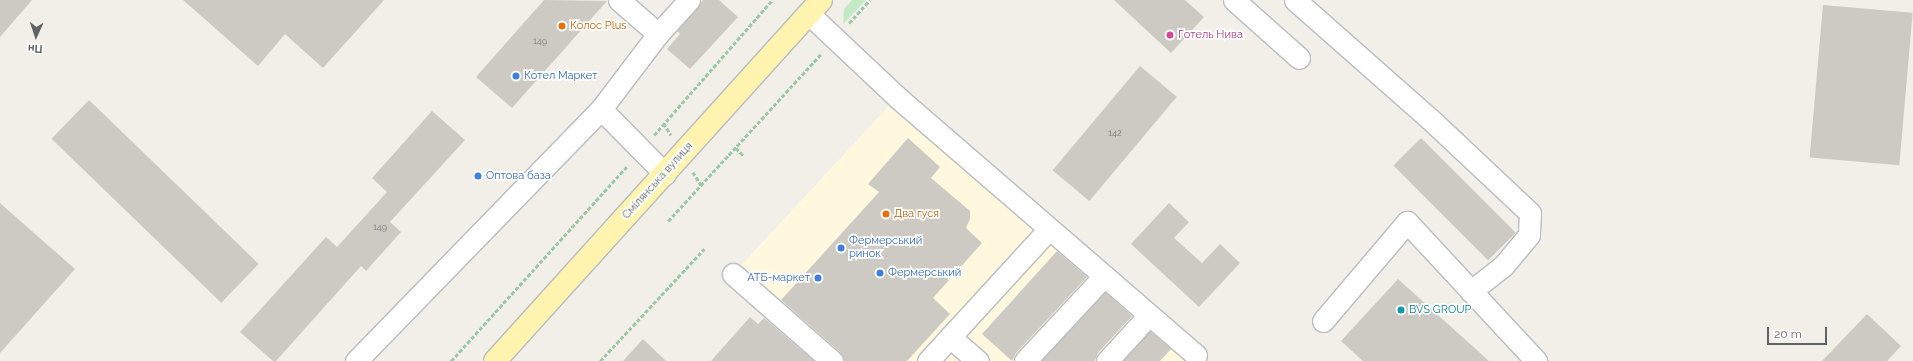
<!DOCTYPE html>
<html>
<head>
<meta charset="utf-8">
<style>
  body { margin:0 }
  #map { position:relative; width:1913px; height:361px; overflow:hidden; background:#f1efe7; font-family:Raleway,sans-serif }
  div>[style] { position:absolute }
  .commercial>* { inset:0; background:#fff8df }
  .green>* { inset:0; background:#c3eac4 }
  .building>* { inset:0; background:#cdcac4; transform-origin:0 0 }
  .path>* { height:2.5px; margin-top:-1.25px; transform-origin:0; background:repeating-linear-gradient(90deg,#9ac9a9 0 4px,transparent 0 6px) }
  .roads { filter:drop-shadow(1px 0 #b9bdc1) drop-shadow(-1px 0 #b9bdc1) drop-shadow(0 1px #b9bdc1) drop-shadow(0 -1px #b9bdc1) }
  .minor>* { height:21px; margin:-10.5px; padding:0 10.5px; transform-origin:10.5px; border-radius:10.5px; background:#fff }
  .major>* { height:22px; margin:-11px; padding:0 11px; transform-origin:11px; border-radius:11px; background:#fff4af }
  .dots>* { width:11px; height:11px; translate:-50% -50%; box-sizing:border-box; border:2px solid #fff; border-radius:50% }
  span { translate:-50% -50%; white-space:nowrap; text-align:center; line-height:1.15; -webkit-text-stroke:3.5px #fff; paint-order:stroke }
  .number-label { font-size:9px; color:#7a7d7f }
  .number-label span { -webkit-text-stroke-width:0 }
  .food-label { font-size:11px; color:#c56008 }
  .left { translate:0 -50%; text-align:left }
  .hotel-label { font-size:11px; color:#b23c85 }
  .shop-label { font-size:11px; color:#366cbe }
  .right { translate:-100% -50%; text-align:right }
  .street-label { font-size:11px; color:#5e6368 }
  .culture-label { font-size:11px; color:#0d838f }
  .north { position:absolute; left:16px; top:16px; width:40px; height:40px; -webkit-text-stroke:3px #fff; paint-order:stroke; rotate:183deg; font-size:11px; font-weight:700; line-height:16px; text-align:center; color:#5e6368 }
  .north::after { content:''; display:block; margin:auto; width:14px; height:18px; background:#5e6368; clip-path:polygon(50% 0,100% 100%,50% 72%,0 100%) }
  .scale { position:absolute; left:1767px; top:327px; width:60px; height:18px; box-sizing:border-box; border:2px solid #5e6368; border-top:0; padding-left:5px; font-size:12px; line-height:14px; white-space:nowrap; color:#5e6368; -webkit-text-stroke:3px #fff; paint-order:stroke }
</style>
</head>
<body>
<div id="map">
  <div class="commercial">
    <div style="clip-path:polygon(897px 97px,1190px 361px,832px 361px,733px 274px)"></div>
  </div>
  <div class="green">
    <div style="clip-path:polygon(852px 0,866px 0,843px 24px,844px 9px)"></div>
  </div>
  <div class="building">
    <div style="clip-path:polygon(0 0,32px 0,0 37px)"></div>
    <div style="clip-path:polygon(183px 0,384px 0,323px 68px,285px 34px,258px 66px)"></div>
    <div style="clip-path:polygon(544px 0,607px 1px,512px 108px,476px 77px)"></div>
    <div style="clip-path:polygon(703px 0,719px 0,738px 17px,690px 69px,667px 49px,680px 34px,677px 31px)"></div>
    <div style="clip-path:polygon(1114px 0,1185px 0,1204px 17px,1171px 53px)"></div>
    <div style="left:1823px;top:5px;width:90px;height:153px;rotate:5deg"></div>
    <div style="left:1140px;top:66px;width:48px;height:136px;rotate:40deg"></div>
    <div style="left:89px;top:100px;width:236px;height:54px;rotate:44deg"></div>
    <div style="clip-path:polygon(432px 111px,465px 140px,390px 222px,401px 232px,366px 271px,361px 266px,276px 361px,273px 361px,240px 332px,326px 237px,337px 247px,387px 192px,372px 178px)"></div>
    <div style="clip-path:polygon(908px 138px,940px 167px,931px 178px,970px 211px,970px 219px,966px 228px,982px 243px,933px 298px,950px 314px,907px 361px,844px 361px,840px 352px,781px 300px,879px 192px,868px 184px)"></div>
    <div style="left:1421px;top:138px;width:134px;height:39px;rotate:45deg"></div>
    <div style="clip-path:polygon(0 203px,75px 269px,0 353px)"></div>
    <div style="clip-path:polygon(1169px 203px,1189px 222px,1174px 238px,1202px 263px,1220px 244px,1240px 263px,1199px 307px,1131px 244px)"></div>
    <div style="clip-path:polygon(1057px 251px,1087px 277px,1016px 353px,1012px 361px,982px 334px)"></div>
    <div style="clip-path:polygon(1398px 279px,1489px 361px,1363px 361px,1341px 341px)"></div>
    <div style="clip-path:polygon(1105px 292px,1132px 316px,1098px 353px,1095px 361px,1041px 361px)"></div>
    <div style="clip-path:polygon(1867px 314px,1901px 346px,1887px 361px,1822px 361px)"></div>
    <div style="clip-path:polygon(750px 317px,758px 324px,764px 318px,814px 361px,711px 361px)"></div>
    <div style="clip-path:polygon(1150px 331px,1171px 349px,1160px 361px,1123px 361px)"></div>
    <div style="clip-path:polygon(643px 339px,666px 361px,623px 361px)"></div>
  </div>
  <div class="path">
    <div style="left:849px;top:23px;width:31px;rotate:-48deg"></div>
    <div style="left:664px;top:123px;width:14px;rotate:60deg"></div>
    <div style="left:654px;top:135px;width:179px;rotate:-48.8deg"></div>
    <div style="left:736px;top:148px;width:11px;rotate:45deg"></div>
    <div style="left:693px;top:172px;width:15px;rotate:58deg"></div>
    <div style="left:668px;top:221px;width:226px;rotate:-47.5deg"></div>
    <div style="left:451px;top:361px;width:264px;rotate:-47.9deg"></div>
    <div style="left:600px;top:361px;width:153px;rotate:-47.1deg"></div>
  </div>
  <div class="roads">
    <div class="minor">
      <div style="left:619px;top:0;width:52px;rotate:41.1deg"></div>
      <div style="left:1234px;top:0;width:87px;rotate:41.7deg"></div>
      <div style="left:1295px;top:0;width:180px;rotate:41.4deg"></div>
      <div style="left:1430px;top:119px;width:137px;rotate:43.2deg"></div>
      <div style="left:1530px;top:213px;width:22px;rotate:93deg"></div>
      <div style="left:1529px;top:235px;width:40px;rotate:130deg"></div>
      <div style="left:1503px;top:266px;width:41px;rotate:142deg"></div>
      <div style="left:809px;top:14px;width:121px;rotate:43.3deg"></div>
      <div style="left:897px;top:97px;width:395px;rotate:40.8deg"></div>
      <div style="left:665px;top:174px;width:91px;rotate:-134.6deg"></div>
      <div style="left:601px;top:109px;width:94px;rotate:-52.8deg"></div>
      <div style="left:658px;top:34px;width:46px;rotate:-47.6deg"></div>
      <div style="left:733px;top:274px;width:132px;rotate:41.3deg"></div>
      <div style="left:1323px;top:321px;width:130px;rotate:-49.7deg"></div>
      <div style="left:1407px;top:222px;width:190px;rotate:47.1deg"></div>
      <div style="left:950px;top:337px;width:37px;rotate:41deg"></div>
      <div style="left:356px;top:361px;width:351px;rotate:-45.8deg"></div>
      <div style="left:928px;top:361px;width:179px;rotate:-47.5deg"></div>
      <div style="left:1025px;top:361px;width:116px;rotate:-47.1deg"></div>
      <div style="left:1107px;top:361px;width:62px;rotate:-47.6deg"></div>
    </div>
    <div class="major">
      <div style="left:495px;top:361px;width:486px;rotate:-47.9deg"></div>
    </div>
  </div>
  <div class="dots">
    <div style="left:562px;top:26px;background:#e8710a"></div>
    <div style="left:1170px;top:35px;background:#d1479c"></div>
    <div style="left:516px;top:76px;background:#3f7fe0"></div>
    <div style="left:478px;top:176px;background:#3f7fe0"></div>
    <div style="left:886px;top:214px;background:#e8710a"></div>
    <div style="left:841px;top:248px;background:#3f7fe0"></div>
    <div style="left:880px;top:273px;background:#3f7fe0"></div>
    <div style="left:818px;top:278px;background:#3f7fe0"></div>
    <div style="left:1401px;top:310px;background:#0f9aa8"></div>
  </div>
  <div class="number-label">
    <span style="left:540px;top:41px">149</span>
    <span style="left:1115px;top:133px">142</span>
    <span style="left:380px;top:227px">149</span>
  </div>
  <div class="food-label">
    <span class="left" style="left:570px;top:26px">Колос Plus</span>
    <span class="left" style="left:894px;top:214px">Два гуся</span>
  </div>
  <div class="hotel-label">
    <span class="left" style="left:1178px;top:35px">Готель Нива</span>
  </div>
  <div class="shop-label">
    <span class="left" style="left:524px;top:76px">Котел Маркет</span>
    <span class="left" style="left:486px;top:176px">Оптова база</span>
    <span class="left" style="left:849px;top:248px">Фермерський<br>ринок</span>
    <span class="left" style="left:888px;top:273px">Фермерський</span>
    <span class="right" style="left:810px;top:278px">АТБ-маркет</span>
  </div>
  <div class="street-label">
    <span style="left:658px;top:181px;rotate:-48deg">Смілянська вулиця</span>
  </div>
  <div class="culture-label">
    <span class="left" style="left:1409px;top:310px">BVS GROUP</span>
  </div>
  <div class="north">Пн</div>
  <div class="scale">20 m</div>
</div>
</body>
</html>
